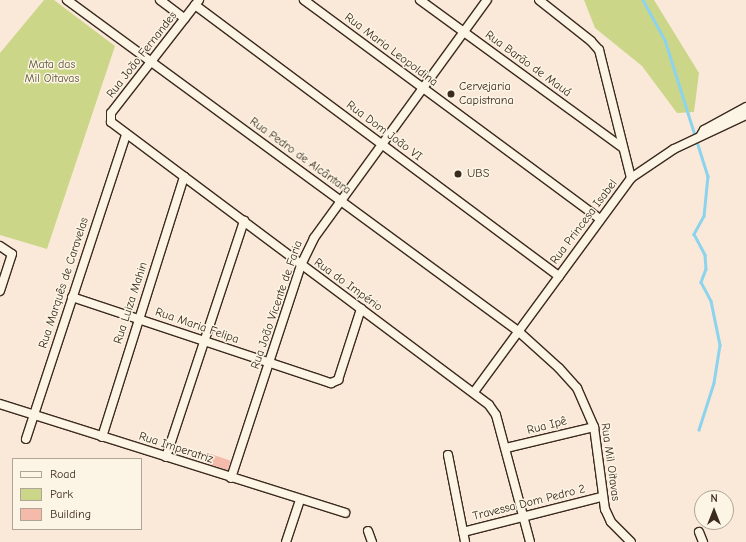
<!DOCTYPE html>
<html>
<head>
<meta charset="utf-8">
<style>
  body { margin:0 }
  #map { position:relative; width:746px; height:542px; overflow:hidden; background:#fae9d9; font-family:"Comic Neue",sans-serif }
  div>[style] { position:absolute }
  .green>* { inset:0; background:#cbd689 }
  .stream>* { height:2.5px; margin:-1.25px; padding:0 1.25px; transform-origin:1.25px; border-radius:1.25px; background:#8cd3ee }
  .building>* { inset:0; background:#f4bbab; transform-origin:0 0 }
  .roads { filter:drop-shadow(1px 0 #3b2a1e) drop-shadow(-1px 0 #3b2a1e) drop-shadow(0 1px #3b2a1e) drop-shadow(0 -1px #3b2a1e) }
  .street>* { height:8px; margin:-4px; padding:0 4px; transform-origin:4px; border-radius:4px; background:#fcf5e5 }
  .dots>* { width:11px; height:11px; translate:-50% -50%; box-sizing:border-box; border:2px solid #fcf5e5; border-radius:50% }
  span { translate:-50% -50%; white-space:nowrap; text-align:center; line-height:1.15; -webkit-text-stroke:3px #fcf5e5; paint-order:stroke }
  .street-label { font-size:12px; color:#3b2a1e }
  .park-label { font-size:12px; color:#5f5539 }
  .poi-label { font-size:12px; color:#3b2a1e }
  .left { translate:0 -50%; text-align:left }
  .legend { position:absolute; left:12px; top:458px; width:130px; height:72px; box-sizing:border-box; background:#fcf5e5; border:1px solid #afa495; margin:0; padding:5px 7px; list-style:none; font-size:12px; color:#3b2a1e }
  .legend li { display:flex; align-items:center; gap:8px; height:20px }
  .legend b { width:20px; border:1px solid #afa495 }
  .north { position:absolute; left:694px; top:490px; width:40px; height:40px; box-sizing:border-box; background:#fcf5e5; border:1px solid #afa495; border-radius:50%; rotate:0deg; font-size:11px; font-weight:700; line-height:16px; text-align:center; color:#3b2a1e }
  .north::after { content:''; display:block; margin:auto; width:14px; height:18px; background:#3b2a1e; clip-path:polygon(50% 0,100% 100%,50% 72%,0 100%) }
</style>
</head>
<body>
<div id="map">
  <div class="green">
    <div style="clip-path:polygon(44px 0,54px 0,115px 46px,47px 249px,0 235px,0 53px)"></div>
    <div style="clip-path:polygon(584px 0,654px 0,699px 73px,694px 112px,677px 113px,642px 66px,595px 28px)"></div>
  </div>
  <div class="stream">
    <div style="left:643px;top:0;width:46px;rotate:61.2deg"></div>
    <div style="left:665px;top:40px;width:143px;rotate:72.5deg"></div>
    <div style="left:708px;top:176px;width:40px;rotate:95.7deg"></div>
    <div style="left:704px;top:216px;width:21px;rotate:119deg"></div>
    <div style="left:694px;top:234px;width:24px;rotate:62deg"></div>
    <div style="left:705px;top:255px;width:14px;rotate:86deg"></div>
    <div style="left:706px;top:269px;width:14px;rotate:111deg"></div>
    <div style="left:701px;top:282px;width:21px;rotate:62deg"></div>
    <div style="left:711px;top:301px;width:45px;rotate:78.4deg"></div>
    <div style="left:720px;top:345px;width:38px;rotate:99deg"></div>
    <div style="left:714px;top:383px;width:49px;rotate:107.7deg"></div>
  </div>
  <div class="building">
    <div style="left:208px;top:453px;width:24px;height:10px;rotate:19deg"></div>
  </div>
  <div class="roads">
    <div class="street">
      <div style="left:67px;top:0;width:559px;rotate:36.28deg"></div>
      <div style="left:518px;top:331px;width:55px;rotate:42.1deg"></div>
      <div style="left:559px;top:368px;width:27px;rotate:48deg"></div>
      <div style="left:577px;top:388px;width:43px;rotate:66.4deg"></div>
      <div style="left:594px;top:427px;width:83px;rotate:82.4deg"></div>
      <div style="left:605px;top:509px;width:14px;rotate:65deg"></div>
      <div style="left:611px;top:522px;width:28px;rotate:45deg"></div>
      <div style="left:160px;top:0;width:31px;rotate:37deg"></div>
      <div style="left:199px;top:0;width:143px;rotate:127.9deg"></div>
      <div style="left:111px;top:113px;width:9px;rotate:90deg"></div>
      <div style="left:111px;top:122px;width:472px;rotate:36.8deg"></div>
      <div style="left:489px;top:405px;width:12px;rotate:55deg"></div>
      <div style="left:496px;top:415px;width:131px;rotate:75deg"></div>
      <div style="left:304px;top:0;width:368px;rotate:36.5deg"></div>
      <div style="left:420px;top:0;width:251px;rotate:36.1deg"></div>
      <div style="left:195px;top:5px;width:454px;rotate:36.7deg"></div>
      <div style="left:701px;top:135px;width:6px;rotate:-59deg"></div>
      <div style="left:704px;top:130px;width:48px;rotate:-28.7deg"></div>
      <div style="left:631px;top:178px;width:52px;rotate:-34deg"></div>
      <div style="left:674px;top:149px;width:80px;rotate:-25.3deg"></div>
      <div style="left:0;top:246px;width:14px;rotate:34deg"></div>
      <div style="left:12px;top:254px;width:39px;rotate:108deg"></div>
      <div style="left:72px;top:297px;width:273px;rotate:18.4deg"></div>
      <div style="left:331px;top:383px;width:8px;rotate:-23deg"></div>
      <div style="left:338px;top:380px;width:75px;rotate:-72.1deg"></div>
      <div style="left:474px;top:392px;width:265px;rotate:-53.7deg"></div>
      <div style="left:631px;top:178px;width:132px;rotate:-104deg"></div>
      <div style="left:599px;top:50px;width:12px;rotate:-132deg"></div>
      <div style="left:591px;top:41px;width:66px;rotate:-141.7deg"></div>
      <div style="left:0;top:404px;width:362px;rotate:17.5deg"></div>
      <div style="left:102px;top:437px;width:273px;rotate:-72.5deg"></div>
      <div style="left:26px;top:439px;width:320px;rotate:-71.8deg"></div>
      <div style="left:506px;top:448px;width:90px;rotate:-13.4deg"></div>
      <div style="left:448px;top:455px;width:89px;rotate:78.9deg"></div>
      <div style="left:166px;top:457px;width:249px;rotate:-71.7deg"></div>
      <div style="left:231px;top:478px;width:224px;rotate:-71.8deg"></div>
      <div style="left:301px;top:265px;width:30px;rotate:-64deg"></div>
      <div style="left:314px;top:238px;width:294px;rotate:-54deg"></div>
      <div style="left:368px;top:531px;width:12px;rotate:70deg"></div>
      <div style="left:463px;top:532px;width:142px;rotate:-14.2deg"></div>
      <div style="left:699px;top:532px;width:11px;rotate:68deg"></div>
      <div style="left:286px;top:542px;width:44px;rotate:-71.6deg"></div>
    </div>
  </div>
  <div class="dots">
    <div style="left:451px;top:94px;background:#3b2a1e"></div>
    <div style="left:458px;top:174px;background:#3b2a1e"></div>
  </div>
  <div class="street-label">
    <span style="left:391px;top:50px;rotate:37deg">Rua Maria Leopoldina</span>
    <span style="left:142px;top:55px;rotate:-52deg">Rua João Fernandes</span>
    <span style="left:528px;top:64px;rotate:36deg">Rua Barão de Mauá</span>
    <span style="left:384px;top:131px;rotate:37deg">Rua Dom João VI</span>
    <span style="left:300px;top:156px;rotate:36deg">Rua Pedro de Alcântara</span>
    <span style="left:584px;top:222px;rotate:-53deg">Rua Princesa Isabel</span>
    <span style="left:64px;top:283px;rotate:-72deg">Rua Marquês de Caravelas</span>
    <span style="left:348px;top:285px;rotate:36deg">Rua do Império</span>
    <span style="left:131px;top:303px;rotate:-72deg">Rua Luiza Mahin</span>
    <span style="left:277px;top:305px;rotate:-71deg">Rua João Vicente de Faria</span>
    <span style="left:197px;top:326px;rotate:19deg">Rua Maria Felipa</span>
    <span style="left:547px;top:426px;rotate:-14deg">Rua Ipê</span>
    <span style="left:176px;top:448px;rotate:18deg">Rua Imperatriz</span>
    <span style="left:610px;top:462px;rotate:82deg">Rua Mil Oitavas</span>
    <span style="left:529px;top:503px;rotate:-14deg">Travessa Dom Pedro 2</span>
  </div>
  <div class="park-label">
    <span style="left:52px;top:72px">Mata das<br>Mil Oitavas</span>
  </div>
  <div class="poi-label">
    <span class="left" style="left:459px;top:94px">Cervejaria<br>Capistrana</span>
    <span class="left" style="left:467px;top:174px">UBS</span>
  </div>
  <ul class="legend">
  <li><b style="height:5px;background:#fcf5e5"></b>Road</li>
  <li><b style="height:11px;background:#cbd689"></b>Park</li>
  <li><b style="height:11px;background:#f4bbab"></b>Building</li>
  </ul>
  <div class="north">N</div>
</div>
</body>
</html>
